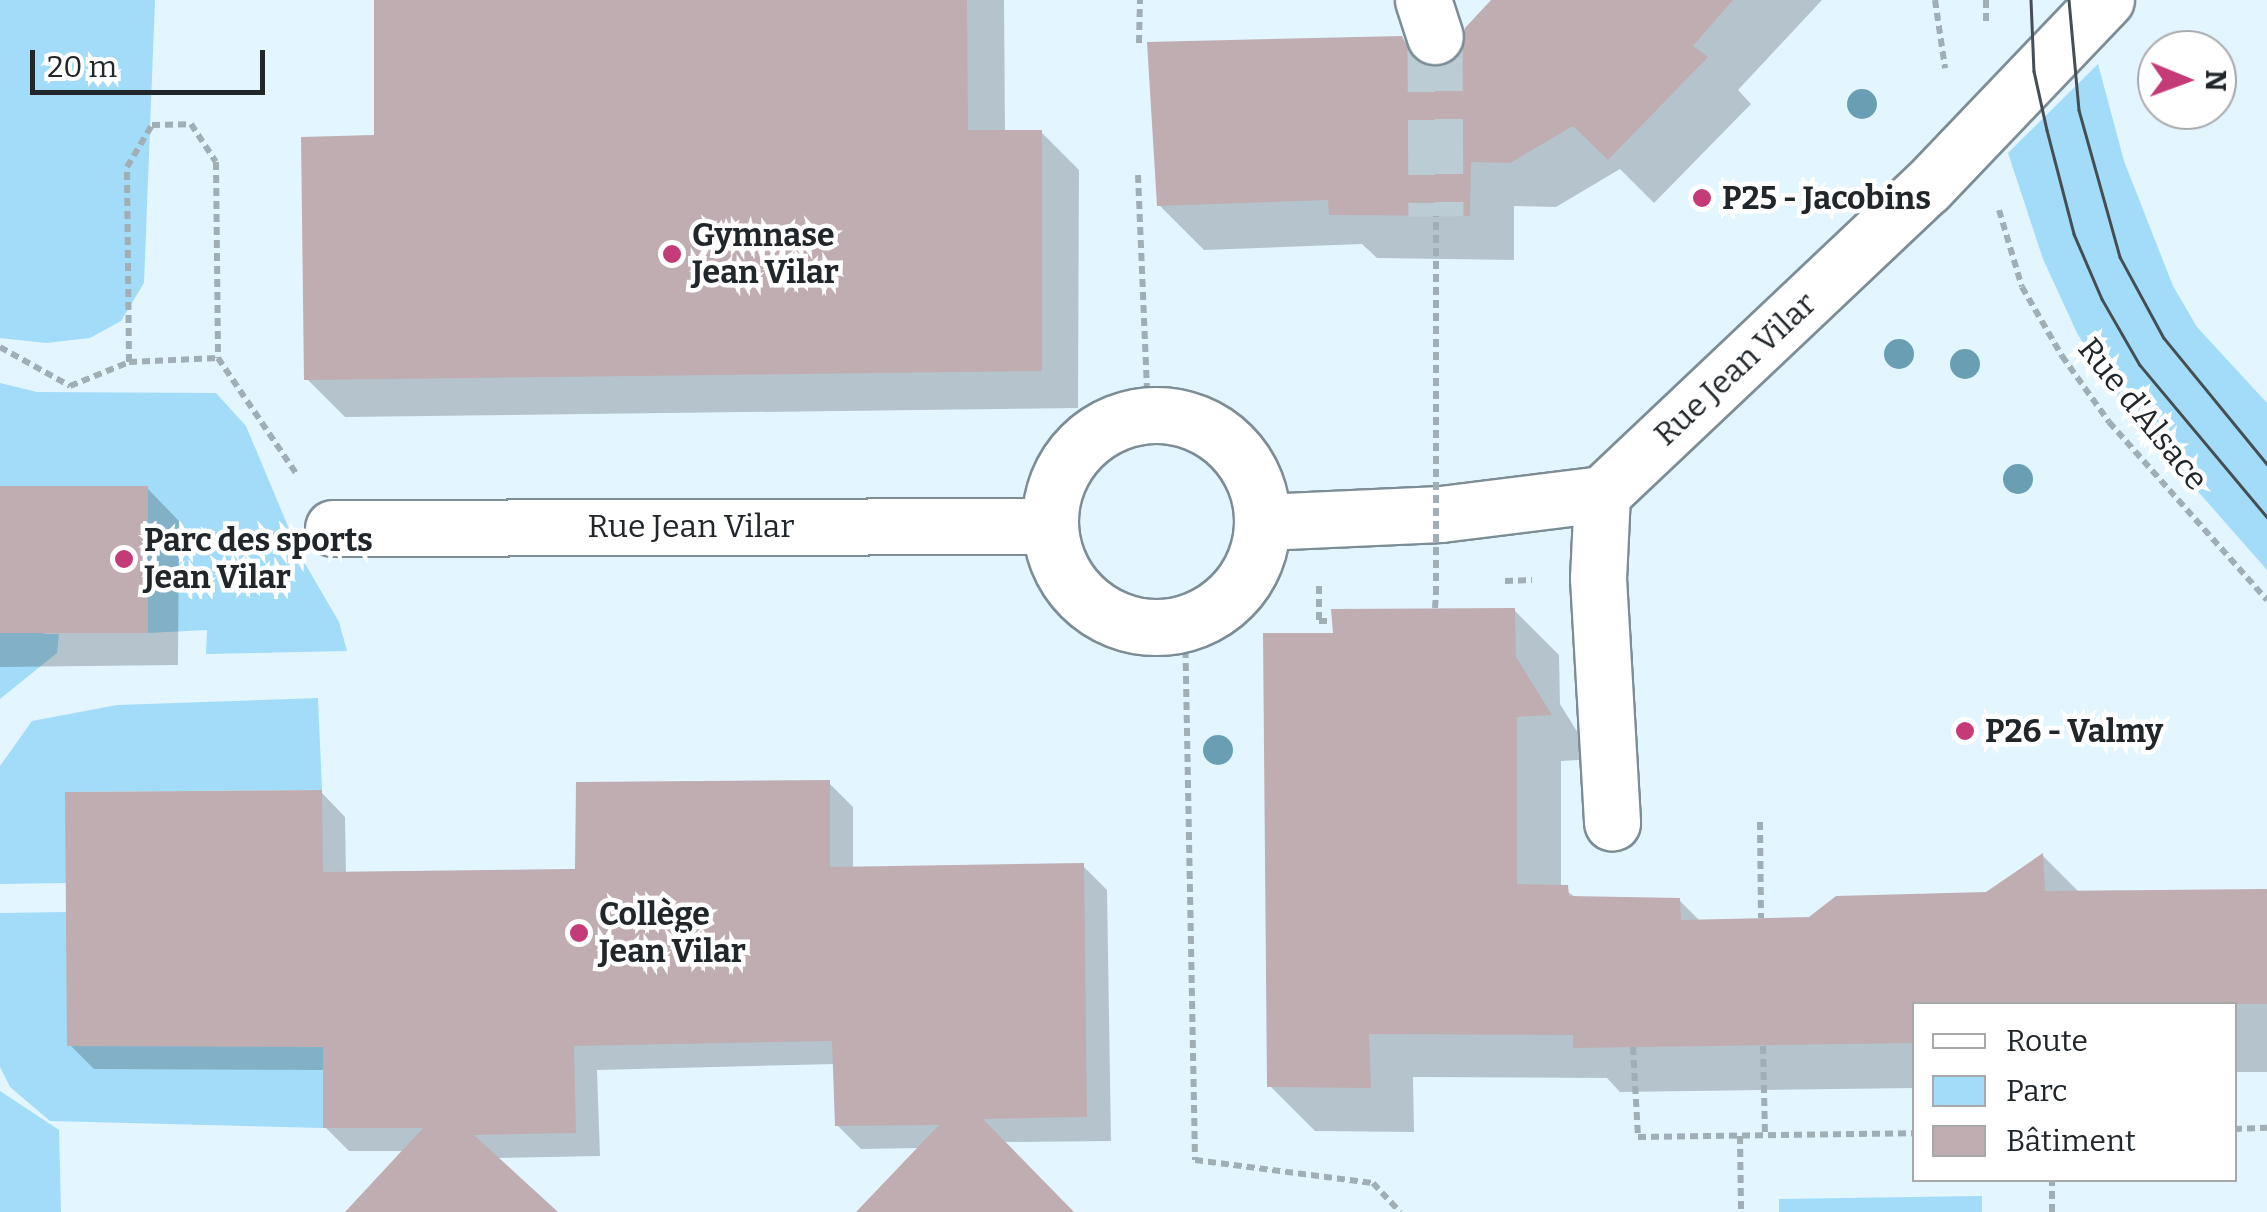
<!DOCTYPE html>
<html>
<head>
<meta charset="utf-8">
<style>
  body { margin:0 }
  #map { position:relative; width:2267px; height:1212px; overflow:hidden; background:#e3f5ff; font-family:Bitter,serif }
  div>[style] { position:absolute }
  .green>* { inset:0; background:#a2dcf9 }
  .shadow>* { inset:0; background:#0003 }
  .building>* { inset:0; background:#bfadb2; transform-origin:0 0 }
  .street-tunnel>* { height:55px; margin-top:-27.5px; transform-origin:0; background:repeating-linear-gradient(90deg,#bcccd4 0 55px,transparent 0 83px) }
  .path>* { height:6px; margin-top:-3px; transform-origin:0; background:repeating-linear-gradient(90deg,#a0aeb6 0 8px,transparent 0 13px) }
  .roads { filter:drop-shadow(2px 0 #7d8d96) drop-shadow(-2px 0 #7d8d96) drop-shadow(0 2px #7d8d96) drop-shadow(0 -2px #7d8d96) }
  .street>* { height:55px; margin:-27.5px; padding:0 27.5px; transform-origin:27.5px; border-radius:27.5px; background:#fff }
  .street>.ring { margin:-27.5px; padding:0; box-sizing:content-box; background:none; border:55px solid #fff; border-radius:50% }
  .tram>* { height:2.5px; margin:-1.25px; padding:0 1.25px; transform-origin:1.25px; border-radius:1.25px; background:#454e53 }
  .path-bridge>* { height:6px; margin-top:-3px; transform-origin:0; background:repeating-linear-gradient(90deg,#a0aeb6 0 8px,transparent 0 13px) }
  .trees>* { width:30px; height:30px; margin:-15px; border-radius:50%; background:#699eb3 }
  .dots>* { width:28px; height:28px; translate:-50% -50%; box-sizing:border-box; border:5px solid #fff; border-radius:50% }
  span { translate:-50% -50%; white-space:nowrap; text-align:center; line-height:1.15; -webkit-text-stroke:9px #fff; paint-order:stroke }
  .poi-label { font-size:32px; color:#20262a; font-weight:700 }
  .left { translate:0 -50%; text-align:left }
  .street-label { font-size:32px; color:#20262a }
  .legend { position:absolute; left:1912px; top:1002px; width:325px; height:180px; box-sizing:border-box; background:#fff; border:2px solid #a6a8aa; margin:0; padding:12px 18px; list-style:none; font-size:30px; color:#20262a }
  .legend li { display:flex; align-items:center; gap:20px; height:50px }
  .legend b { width:50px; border:2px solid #a6a8aa }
  .north { position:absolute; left:2137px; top:30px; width:100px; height:100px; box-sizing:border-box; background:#fff; border:2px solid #a6a8aa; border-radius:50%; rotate:91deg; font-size:28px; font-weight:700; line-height:40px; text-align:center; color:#20262a }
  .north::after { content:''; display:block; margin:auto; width:35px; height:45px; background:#c43b77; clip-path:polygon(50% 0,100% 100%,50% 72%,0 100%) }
  .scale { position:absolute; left:30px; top:50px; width:235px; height:45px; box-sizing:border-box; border:5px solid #20262a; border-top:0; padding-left:12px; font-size:30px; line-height:35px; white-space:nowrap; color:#20262a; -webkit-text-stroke:8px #fff; paint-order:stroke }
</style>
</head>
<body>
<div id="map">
  <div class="green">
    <div style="clip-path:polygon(0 0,155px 0,144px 283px,121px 321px,90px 338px,46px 343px,0 338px)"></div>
    <div style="clip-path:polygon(2098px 64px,2124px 161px,2173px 286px,2197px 327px,2267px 403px,2267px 570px,2122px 405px,2077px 333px,2043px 259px,2008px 153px)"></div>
    <div style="clip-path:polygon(0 383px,37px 392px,216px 393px,246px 426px,300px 555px,339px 622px,347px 651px,206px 654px,207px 630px,147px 633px,147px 607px,42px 634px,59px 634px,57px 653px,0 699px)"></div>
    <div style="clip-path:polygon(318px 698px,322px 790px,66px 792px,66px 883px,0 884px,0 766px,32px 721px,117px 705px)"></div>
    <div style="clip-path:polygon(67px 912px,323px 1047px,323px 1128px,50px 1121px,10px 1087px,0 1067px,0 913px)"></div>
    <div style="clip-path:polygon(0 1091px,59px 1130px,61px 1212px,0 1212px)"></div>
    <div style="clip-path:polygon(1982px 1196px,1982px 1212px,1779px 1212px,1779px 1199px)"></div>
  </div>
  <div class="shadow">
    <div style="clip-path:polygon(376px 0,1004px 0,1005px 132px,1041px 132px,1079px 170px,1078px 408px,345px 417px,307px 379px,376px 137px)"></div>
    <div style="clip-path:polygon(1494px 0,1822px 0,1738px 90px,1751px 104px,1654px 203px,1620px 169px,1556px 207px,1514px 206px,1514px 260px,1377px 258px,1362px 244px,1204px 250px,1159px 205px,1401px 39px,1427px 64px,1446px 68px,1461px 57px)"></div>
    <div style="clip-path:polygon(147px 488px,179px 521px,178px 665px,0 667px,0 490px)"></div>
    <div style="clip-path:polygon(1514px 610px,1559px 655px,1560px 704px,1594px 759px,1561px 761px,1561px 887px,1578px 899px,1679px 900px,1701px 922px,1810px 920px,1987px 895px,2043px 856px,2080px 893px,2267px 891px,2267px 1072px,2234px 1072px,2234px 1004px,1914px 1004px,1914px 1088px,1620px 1092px,1607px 1078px,1413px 1077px,1414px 1132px,1315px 1131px,1270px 1086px,1336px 636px)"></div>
    <div style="clip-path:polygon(829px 783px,853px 807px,853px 870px,1083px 866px,1107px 890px,1111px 1141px,1003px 1142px,1071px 1212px,859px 1212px,920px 1148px,861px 1149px,837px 1125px,835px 1064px,597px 1070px,600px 1156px,496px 1158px,554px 1212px,350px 1212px,405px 1151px,349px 1151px,325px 1127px,325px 1070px,94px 1069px,70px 1045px,321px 792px,345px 817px,346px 875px,577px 872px)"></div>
  </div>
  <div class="building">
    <div style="clip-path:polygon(374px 0,967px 0,968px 130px,1042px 130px,1042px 371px,304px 380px,301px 137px,374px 135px)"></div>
    <div style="clip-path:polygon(1491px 0,1733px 0,1693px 46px,1708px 57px,1608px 160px,1573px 126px,1510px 163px,1471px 162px,1470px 216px,1329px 215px,1328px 200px,1157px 206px,1147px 42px,1402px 36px,1415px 60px,1444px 66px,1459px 56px,1465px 28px)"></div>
    <div style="left:148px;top:486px;width:147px;height:148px;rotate:90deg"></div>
    <div style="clip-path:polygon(1515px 608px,1516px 657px,1552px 715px,1517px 717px,1517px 884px,1568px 885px,1569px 896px,1680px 898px,1681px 920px,1809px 917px,1836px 896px,1986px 892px,2043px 853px,2045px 891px,2267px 889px,2267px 1004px,1914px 1004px,1914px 1043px,1573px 1048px,1573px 1035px,1369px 1034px,1371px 1088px,1267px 1087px,1263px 633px,1333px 633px,1331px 609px)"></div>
    <div style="clip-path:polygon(830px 780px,830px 867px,1084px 863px,1087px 1117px,983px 1119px,1074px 1212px,856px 1212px,939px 1125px,835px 1126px,832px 1041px,574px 1046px,576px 1133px,474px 1135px,558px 1212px,345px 1212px,423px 1128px,323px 1128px,323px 1047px,67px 1046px,65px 792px,322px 790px,323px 872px,575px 869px,576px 782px)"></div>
  </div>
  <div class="street-tunnel">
    <div style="left:1435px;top:36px;width:180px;rotate:89.7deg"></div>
  </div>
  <div class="path">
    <div style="left:1935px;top:0;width:69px;rotate:81.6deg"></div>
    <div style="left:1986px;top:0;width:24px;rotate:90deg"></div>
    <div style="left:1139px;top:43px;width:43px;rotate:-88.7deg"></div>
    <div style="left:1138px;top:175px;width:238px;rotate:87.6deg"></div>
    <div style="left:1999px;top:210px;width:80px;rotate:73.4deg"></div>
    <div style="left:2022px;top:287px;width:80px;rotate:59.9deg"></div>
    <div style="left:2062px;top:356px;width:81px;rotate:54.5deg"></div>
    <div style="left:2109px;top:422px;width:238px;rotate:48.4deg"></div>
    <div style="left:0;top:347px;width:80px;rotate:29.1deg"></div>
    <div style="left:70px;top:386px;width:64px;rotate:-22.1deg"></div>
    <div style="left:129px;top:362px;width:195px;rotate:-90.6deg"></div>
    <div style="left:127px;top:167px;width:49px;rotate:-59.2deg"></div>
    <div style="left:152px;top:125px;width:39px;rotate:-1deg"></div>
    <div style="left:191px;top:124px;width:45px;rotate:56.7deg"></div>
    <div style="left:216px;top:162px;width:196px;rotate:89.4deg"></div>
    <div style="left:218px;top:358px;width:139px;rotate:55.9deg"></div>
    <div style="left:129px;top:362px;width:89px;rotate:-2.6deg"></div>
    <div style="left:1505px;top:581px;width:27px;rotate:-2deg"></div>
    <div style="left:1319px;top:586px;width:35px;rotate:90deg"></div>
    <div style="left:1319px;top:621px;width:13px"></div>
    <div style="left:1435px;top:608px;width:14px;rotate:-86deg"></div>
    <div style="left:1185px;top:624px;width:536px;rotate:88.93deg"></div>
    <div style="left:1195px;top:1160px;width:179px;rotate:7.4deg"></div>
    <div style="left:1373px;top:1183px;width:40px;rotate:47deg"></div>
    <div style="left:1760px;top:822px;width:96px;rotate:89.4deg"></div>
    <div style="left:1763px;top:1046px;width:90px;rotate:88.7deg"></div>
    <div style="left:1633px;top:1047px;width:90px;rotate:86.8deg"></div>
    <div style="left:1638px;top:1137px;width:276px;rotate:-0.8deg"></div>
    <div style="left:2234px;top:1129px;width:33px;rotate:-2deg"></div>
    <div style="left:1740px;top:1136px;width:76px;rotate:89.2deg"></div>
    <div style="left:2052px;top:1212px;width:32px;rotate:-90deg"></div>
  </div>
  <div class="roads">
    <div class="street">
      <div style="left:1423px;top:0;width:38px;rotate:72deg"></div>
      <div class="ring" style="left:1050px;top:415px;width:157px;height:157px"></div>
      <div style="left:1602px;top:494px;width:84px;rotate:92.7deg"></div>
      <div style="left:1598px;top:578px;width:245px;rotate:86.7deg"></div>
      <div style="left:1263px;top:522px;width:178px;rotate:-2.6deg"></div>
      <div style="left:1441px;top:514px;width:162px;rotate:-7.1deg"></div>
      <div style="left:1602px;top:494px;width:447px;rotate:-43.4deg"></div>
      <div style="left:1927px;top:187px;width:259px;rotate:-46.3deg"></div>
      <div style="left:333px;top:528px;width:715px;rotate:-0.16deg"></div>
    </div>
  </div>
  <div class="tram">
    <div style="left:2031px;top:0;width:71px;rotate:87.6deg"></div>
    <div style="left:2034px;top:71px;width:60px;rotate:77.6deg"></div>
    <div style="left:2047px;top:130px;width:107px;rotate:75.4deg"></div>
    <div style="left:2074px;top:234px;width:71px;rotate:66.7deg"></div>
    <div style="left:2102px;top:299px;width:76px;rotate:60.1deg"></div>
    <div style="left:2140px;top:365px;width:198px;rotate:50.1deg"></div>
    <div style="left:2069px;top:0;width:110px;rotate:84.8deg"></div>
    <div style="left:2079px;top:110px;width:153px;rotate:74.4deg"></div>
    <div style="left:2120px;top:257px;width:92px;rotate:61.5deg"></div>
    <div style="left:2164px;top:338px;width:163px;rotate:50.7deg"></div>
  </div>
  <div class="path-bridge">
    <div style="left:1436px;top:594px;width:378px;rotate:-90deg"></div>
  </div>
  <div class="trees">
    <div style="left:1862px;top:104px"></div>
    <div style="left:1899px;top:354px"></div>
    <div style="left:1965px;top:364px"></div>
    <div style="left:2018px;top:479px"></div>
    <div style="left:1218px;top:750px"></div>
  </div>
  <div class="dots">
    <div style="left:1702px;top:198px;background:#c43b77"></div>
    <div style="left:672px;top:254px;background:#c43b77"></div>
    <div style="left:124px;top:559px;background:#c43b77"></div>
    <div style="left:1965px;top:731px;background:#c43b77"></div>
    <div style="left:579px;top:933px;background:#c43b77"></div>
  </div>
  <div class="poi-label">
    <span class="left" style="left:1722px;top:198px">P25 - Jacobins</span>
    <span class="left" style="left:692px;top:254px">Gymnase<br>Jean Vilar</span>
    <span class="left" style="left:144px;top:559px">Parc des sports<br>Jean Vilar</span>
    <span class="left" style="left:1985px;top:731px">P26 - Valmy</span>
    <span class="left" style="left:599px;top:933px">Collège<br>Jean Vilar</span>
  </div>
  <div class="street-label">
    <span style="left:1735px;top:369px;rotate:-43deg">Rue Jean Vilar</span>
    <span style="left:2143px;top:414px;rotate:51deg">Rue d'Alsace</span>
    <span style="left:691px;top:526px">Rue Jean Vilar</span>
  </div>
  <ul class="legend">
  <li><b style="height:12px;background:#fff"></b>Route</li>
  <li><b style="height:28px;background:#a2dcf9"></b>Parc</li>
  <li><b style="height:28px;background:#bfadb2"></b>Bâtiment</li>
  </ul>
  <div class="north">N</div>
  <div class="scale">20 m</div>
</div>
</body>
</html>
